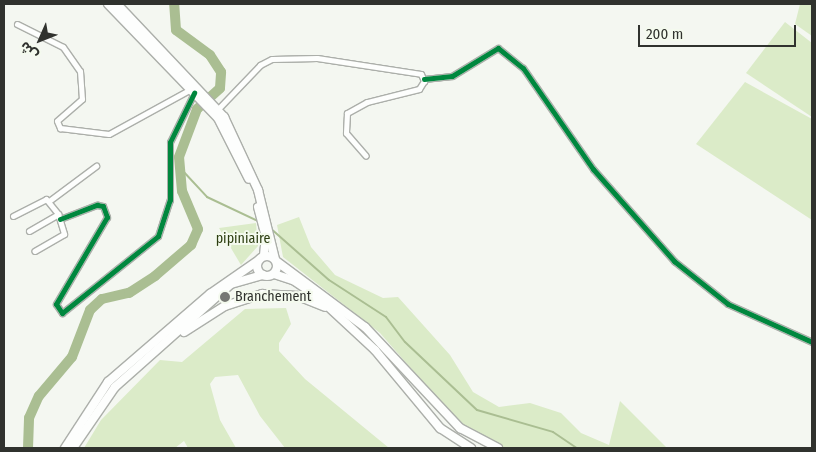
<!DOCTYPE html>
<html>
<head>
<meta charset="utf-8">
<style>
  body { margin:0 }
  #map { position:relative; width:816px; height:452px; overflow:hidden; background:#f4f7f1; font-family:"Fira Sans Condensed","Noto Sans Arabic",sans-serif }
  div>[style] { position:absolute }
  .green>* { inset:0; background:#dbebc8 }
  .stream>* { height:2px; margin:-1px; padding:0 1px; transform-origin:1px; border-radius:1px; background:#aabe92 }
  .river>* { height:10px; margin:-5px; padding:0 5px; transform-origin:5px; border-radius:5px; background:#aabe92 }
  .roads { filter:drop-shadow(1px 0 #acafaa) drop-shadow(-1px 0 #acafaa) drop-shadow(0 1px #acafaa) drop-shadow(0 -1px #acafaa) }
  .minor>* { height:5px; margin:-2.5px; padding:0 2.5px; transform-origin:2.5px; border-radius:2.5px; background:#fdfefd }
  .trunk>* { height:8px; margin:-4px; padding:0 4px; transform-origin:4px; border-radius:4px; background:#fdfefd }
  .trunk>.ring { margin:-4px; padding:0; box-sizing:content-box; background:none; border:8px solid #fdfefd; border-radius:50% }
  .cycleway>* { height:5px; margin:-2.5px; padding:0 2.5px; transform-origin:2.5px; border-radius:2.5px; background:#00873e }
  .dots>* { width:14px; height:14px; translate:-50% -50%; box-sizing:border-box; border:2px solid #f4faee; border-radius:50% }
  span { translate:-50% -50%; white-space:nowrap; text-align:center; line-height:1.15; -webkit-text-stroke:4px #f4faee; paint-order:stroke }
  .park-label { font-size:14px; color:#2c3d11 }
  .poi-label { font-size:14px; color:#30322e }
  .left { translate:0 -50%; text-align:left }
  .frame { position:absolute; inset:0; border:5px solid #30322e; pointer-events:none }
  .north { position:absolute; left:15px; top:15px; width:50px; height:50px; -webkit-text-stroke:4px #f4faee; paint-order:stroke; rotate:226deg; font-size:14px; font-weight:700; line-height:20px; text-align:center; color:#30322e }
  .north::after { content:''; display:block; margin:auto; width:18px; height:22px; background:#30322e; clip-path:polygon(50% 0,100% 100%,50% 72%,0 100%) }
  .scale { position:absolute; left:638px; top:25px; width:158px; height:22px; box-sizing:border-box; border:2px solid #30322e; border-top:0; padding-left:6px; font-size:15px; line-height:18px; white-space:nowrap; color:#30322e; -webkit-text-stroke:4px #f4faee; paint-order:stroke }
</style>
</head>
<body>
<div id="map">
  <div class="green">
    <div style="clip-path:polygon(800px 4px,812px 4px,812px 36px,795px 24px)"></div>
    <div style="clip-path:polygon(785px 22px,812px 43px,812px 117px,746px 73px)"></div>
    <div style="clip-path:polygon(745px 82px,812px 119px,812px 220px,696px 144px)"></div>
    <div style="clip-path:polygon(299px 217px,311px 247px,335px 275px,383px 298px,398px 297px,450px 355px,473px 392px,499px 407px,530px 403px,561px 413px,581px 433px,609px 445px,620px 401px,667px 448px,505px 448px,462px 427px,380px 333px,283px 257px,277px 225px)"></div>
    <div style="clip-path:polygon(256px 223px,258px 246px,241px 265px,219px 228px)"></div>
    <div style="clip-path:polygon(286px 308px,291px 324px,279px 343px,279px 351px,305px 379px,389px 448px,285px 448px,260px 416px,238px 375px,215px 377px,210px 384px,220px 420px,236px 448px,188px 448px,184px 441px,175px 448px,84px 448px,101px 420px,160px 360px,182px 362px,245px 309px)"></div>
  </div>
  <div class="stream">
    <div style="left:182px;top:170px;width:37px;rotate:47deg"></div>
    <div style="left:207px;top:197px;width:56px;rotate:25.2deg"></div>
    <div style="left:269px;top:227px;width:80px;rotate:41.5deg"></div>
    <div style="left:329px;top:280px;width:68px;rotate:33deg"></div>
    <div style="left:386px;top:317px;width:31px;rotate:53deg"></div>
    <div style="left:405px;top:342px;width:99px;rotate:43.4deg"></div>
    <div style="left:477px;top:410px;width:79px;rotate:16.1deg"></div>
    <div style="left:553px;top:432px;width:29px;rotate:34deg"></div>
  </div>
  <div class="river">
    <div style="left:28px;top:448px;width:30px;rotate:-88deg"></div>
    <div style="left:29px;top:418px;width:24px;rotate:-66deg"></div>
    <div style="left:39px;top:396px;width:51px;rotate:-49.8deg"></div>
    <div style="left:72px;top:357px;width:50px;rotate:-69deg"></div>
    <div style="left:90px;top:310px;width:16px;rotate:-43deg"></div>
    <div style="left:102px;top:299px;width:28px;rotate:-13deg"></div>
    <div style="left:129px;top:293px;width:31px;rotate:-33deg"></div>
    <div style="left:155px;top:276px;width:48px;rotate:-40.7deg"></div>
    <div style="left:191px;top:245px;width:17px;rotate:-66deg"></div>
    <div style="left:198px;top:229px;width:41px;rotate:-112.8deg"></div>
    <div style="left:182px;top:191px;width:34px;rotate:-95deg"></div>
    <div style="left:179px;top:157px;width:51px;rotate:-69.4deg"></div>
    <div style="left:197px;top:109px;width:31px;rotate:-42deg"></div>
    <div style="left:220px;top:88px;width:16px;rotate:-86deg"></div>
    <div style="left:221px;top:72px;width:20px;rotate:-123deg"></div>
    <div style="left:210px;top:55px;width:42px;rotate:-143.7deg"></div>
    <div style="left:176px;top:30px;width:26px;rotate:-94deg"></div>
  </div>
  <div class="roads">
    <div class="minor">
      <div style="left:17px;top:24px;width:51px;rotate:26.6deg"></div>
      <div style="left:63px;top:47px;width:29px;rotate:55deg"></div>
      <div style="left:80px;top:71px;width:28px;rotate:86deg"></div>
      <div style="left:82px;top:99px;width:33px;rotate:139deg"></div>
      <div style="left:57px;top:121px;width:8px;rotate:67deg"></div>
      <div style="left:60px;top:128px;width:49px;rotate:7deg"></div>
      <div style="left:109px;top:134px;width:94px;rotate:-28.8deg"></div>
      <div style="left:424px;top:79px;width:28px;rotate:-6deg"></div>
      <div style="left:452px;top:76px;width:54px;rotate:-31.3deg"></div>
      <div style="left:498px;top:48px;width:32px;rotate:39deg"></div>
      <div style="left:523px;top:68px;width:123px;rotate:55.3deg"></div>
      <div style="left:593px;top:169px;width:123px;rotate:48.6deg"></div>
      <div style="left:674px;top:261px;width:69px;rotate:38.5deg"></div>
      <div style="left:728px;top:304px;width:92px;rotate:24.3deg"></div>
      <div style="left:218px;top:109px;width:61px;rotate:-46.3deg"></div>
      <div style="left:260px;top:65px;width:13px;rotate:-27deg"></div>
      <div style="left:272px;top:59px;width:45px;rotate:-1.3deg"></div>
      <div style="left:317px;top:58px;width:105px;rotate:8.7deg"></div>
      <div style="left:421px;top:74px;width:8px;rotate:67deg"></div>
      <div style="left:424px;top:81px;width:9px;rotate:122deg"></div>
      <div style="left:419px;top:89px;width:54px;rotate:166deg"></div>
      <div style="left:367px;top:102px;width:23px;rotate:151deg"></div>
      <div style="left:347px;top:113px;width:20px;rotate:93deg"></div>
      <div style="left:346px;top:133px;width:30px;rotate:49deg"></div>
      <div style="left:49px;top:201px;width:59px;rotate:-36.7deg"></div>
      <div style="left:13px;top:216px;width:37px;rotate:-27deg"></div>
      <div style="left:46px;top:199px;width:19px;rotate:51deg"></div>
      <div style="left:58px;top:214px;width:21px;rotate:73deg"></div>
      <div style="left:64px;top:234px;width:34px;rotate:150deg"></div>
      <div style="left:60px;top:219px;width:40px;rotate:-21deg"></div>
      <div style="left:97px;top:205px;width:6px;rotate:9deg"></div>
      <div style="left:103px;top:206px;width:12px;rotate:70deg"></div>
      <div style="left:107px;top:217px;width:101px;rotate:120.4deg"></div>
      <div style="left:56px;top:304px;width:11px;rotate:56deg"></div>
      <div style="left:62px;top:313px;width:123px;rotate:-38.7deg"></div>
      <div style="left:158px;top:236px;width:38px;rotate:-72deg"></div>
      <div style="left:170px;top:200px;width:58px;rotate:-90deg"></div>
      <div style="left:170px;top:142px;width:55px;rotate:-63.9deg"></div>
      <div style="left:29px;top:231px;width:34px;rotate:-30deg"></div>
    </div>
    <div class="trunk">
      <div style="left:108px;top:4px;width:158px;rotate:46deg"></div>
      <div style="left:218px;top:118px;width:68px;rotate:63.1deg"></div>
      <div style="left:117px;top:4px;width:156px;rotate:46.6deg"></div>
      <div style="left:224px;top:117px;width:81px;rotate:65deg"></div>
      <div style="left:258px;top:190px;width:71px;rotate:76.2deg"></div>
      <div style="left:258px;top:207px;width:30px;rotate:75deg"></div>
      <div style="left:266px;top:236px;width:20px;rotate:96deg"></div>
      <div class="ring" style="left:257px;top:256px;width:12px;height:12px"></div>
      <div style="left:276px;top:261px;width:111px;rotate:36.6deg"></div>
      <div style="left:365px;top:327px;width:139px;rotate:46.8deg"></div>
      <div style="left:460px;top:428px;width:43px;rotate:27.8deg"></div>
      <div style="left:274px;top:274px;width:20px;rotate:18deg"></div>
      <div style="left:293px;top:280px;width:30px;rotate:34deg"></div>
      <div style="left:318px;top:297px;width:78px;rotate:42.9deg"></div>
      <div style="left:375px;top:350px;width:102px;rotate:50.2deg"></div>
      <div style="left:440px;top:428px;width:37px;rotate:33deg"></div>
      <div style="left:184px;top:332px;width:49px;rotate:-32.4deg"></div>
      <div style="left:225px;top:306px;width:39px;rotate:-18deg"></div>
      <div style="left:262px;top:294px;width:36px;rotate:3deg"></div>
      <div style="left:298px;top:296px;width:29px;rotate:22deg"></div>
      <div style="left:65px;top:448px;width:79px;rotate:-56.9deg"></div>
      <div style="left:108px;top:382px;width:135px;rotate:-40.8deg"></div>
      <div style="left:210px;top:294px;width:60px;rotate:-34.8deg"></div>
      <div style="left:73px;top:448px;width:74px;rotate:-55.5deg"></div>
      <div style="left:115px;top:387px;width:155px;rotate:-41.6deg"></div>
      <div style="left:231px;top:284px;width:33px;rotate:-16deg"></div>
    </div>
  </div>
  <div class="cycleway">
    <div style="left:424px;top:79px;width:28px;rotate:-6deg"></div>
    <div style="left:452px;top:76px;width:54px;rotate:-31.3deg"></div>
    <div style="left:498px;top:48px;width:32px;rotate:39deg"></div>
    <div style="left:523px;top:68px;width:123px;rotate:55.3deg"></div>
    <div style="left:593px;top:169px;width:123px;rotate:48.6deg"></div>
    <div style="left:674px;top:261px;width:69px;rotate:38.5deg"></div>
    <div style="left:728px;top:304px;width:92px;rotate:24.3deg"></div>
    <div style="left:60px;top:219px;width:40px;rotate:-21deg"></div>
    <div style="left:97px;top:205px;width:6px;rotate:9deg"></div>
    <div style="left:103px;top:206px;width:12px;rotate:70deg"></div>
    <div style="left:107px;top:217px;width:101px;rotate:120.4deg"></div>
    <div style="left:56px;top:304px;width:11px;rotate:56deg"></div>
    <div style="left:62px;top:313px;width:123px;rotate:-38.7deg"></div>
    <div style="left:158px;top:236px;width:38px;rotate:-72deg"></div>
    <div style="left:170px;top:200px;width:58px;rotate:-90deg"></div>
    <div style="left:170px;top:142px;width:55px;rotate:-63.9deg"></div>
  </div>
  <div class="dots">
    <div style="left:225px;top:297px;background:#757772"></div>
  </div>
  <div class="park-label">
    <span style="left:243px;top:239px">pipiniaire</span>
  </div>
  <div class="poi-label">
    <span class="left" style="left:235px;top:297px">Branchement</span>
  </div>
  <div class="frame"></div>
  <div class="north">ش</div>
  <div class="scale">200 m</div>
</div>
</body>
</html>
